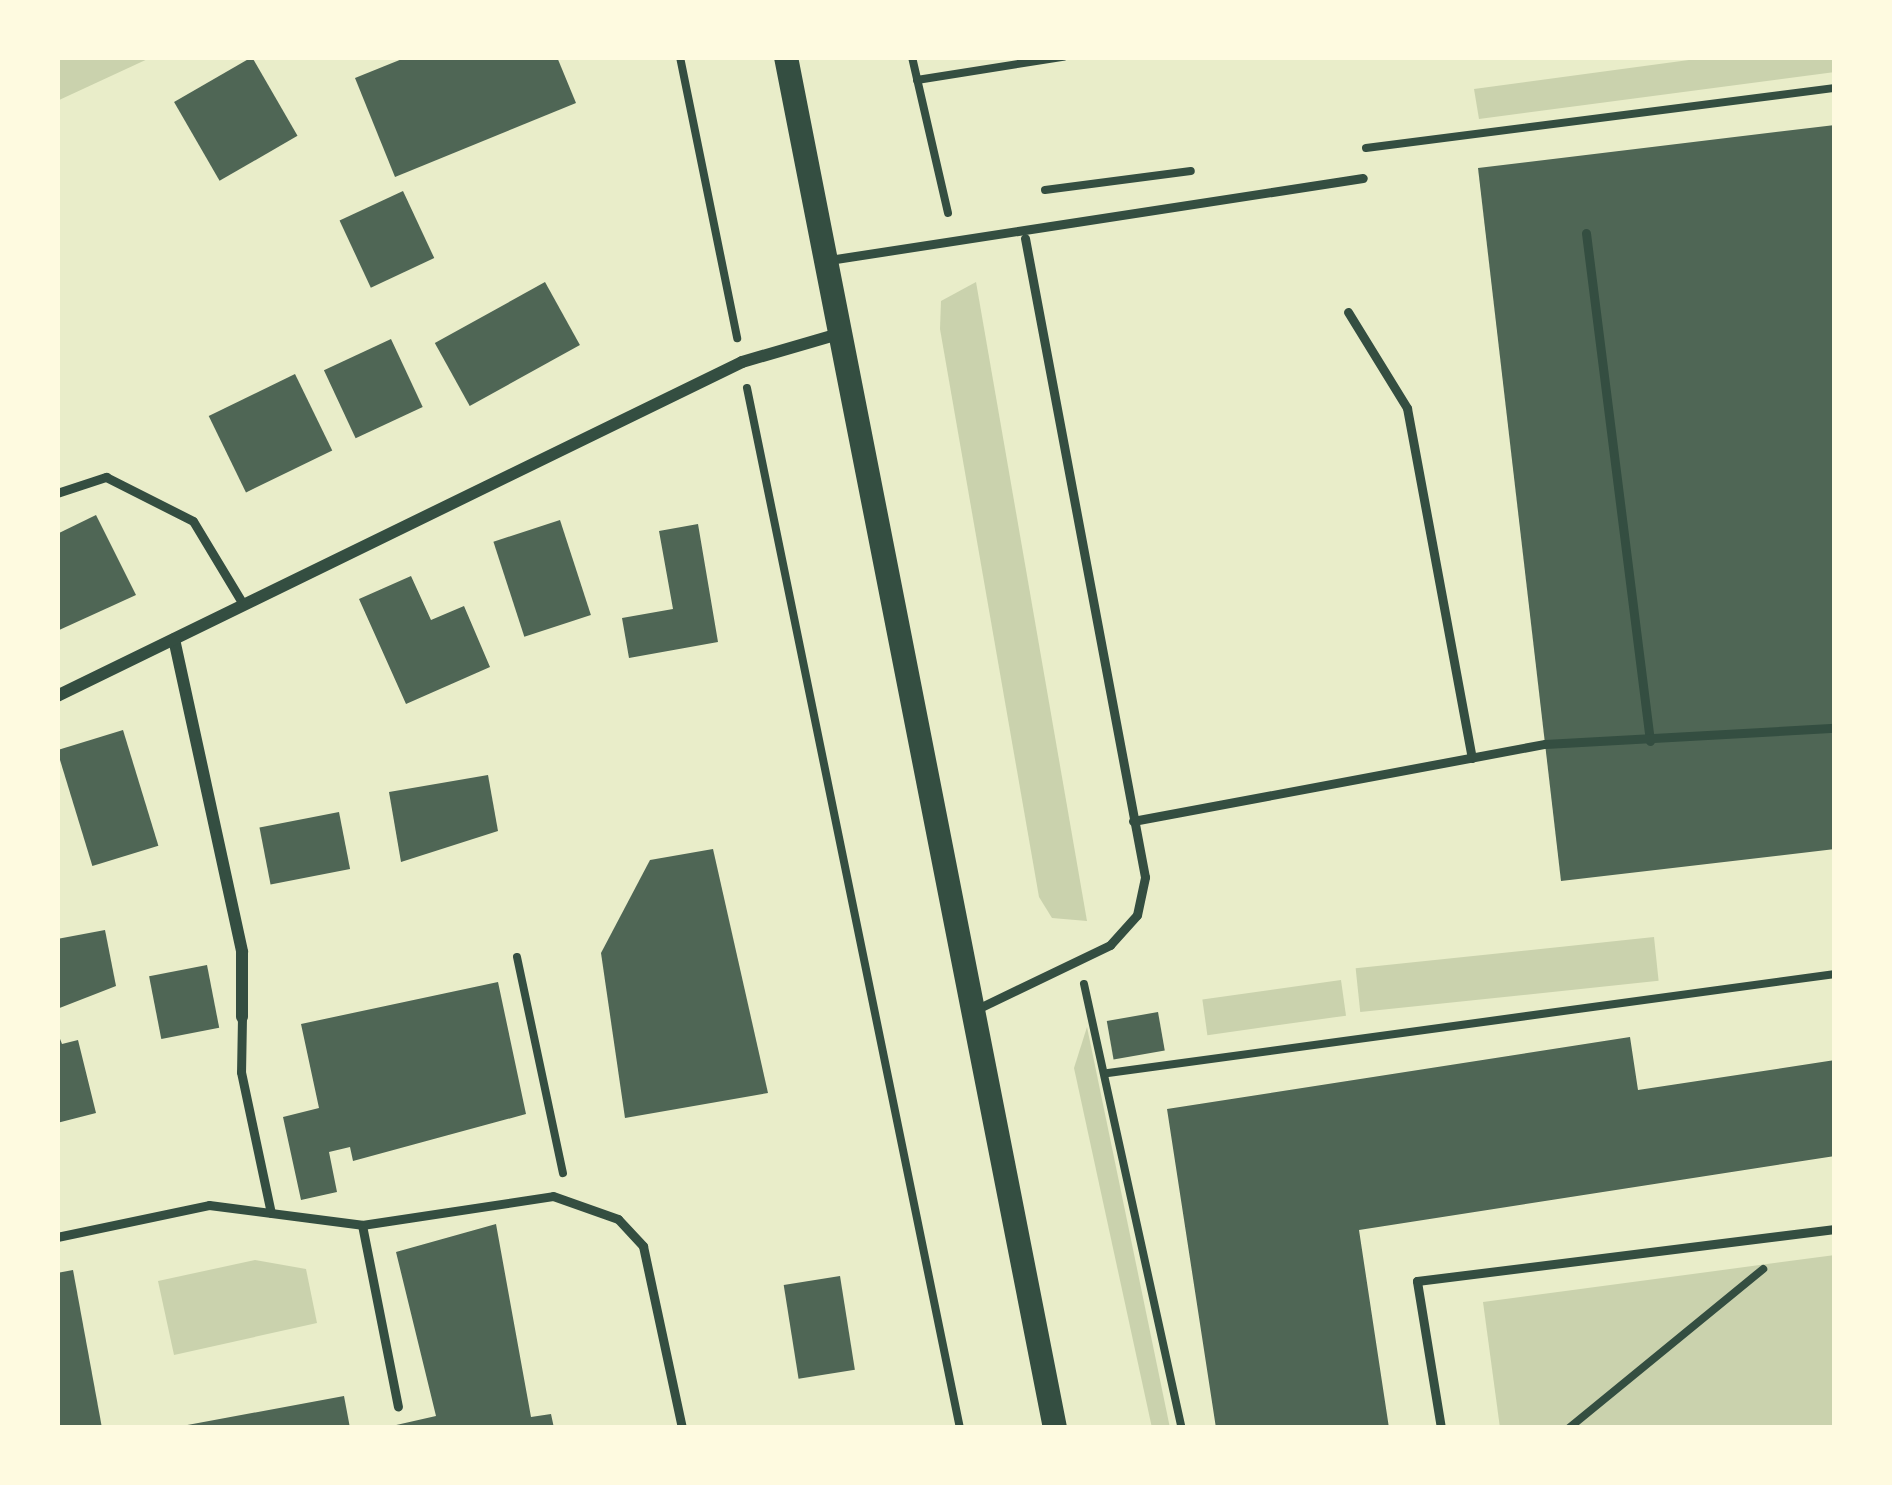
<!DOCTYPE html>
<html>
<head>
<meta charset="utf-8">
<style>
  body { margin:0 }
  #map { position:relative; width:1892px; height:1485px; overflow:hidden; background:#e9edc9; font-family:"IBM Plex Sans",sans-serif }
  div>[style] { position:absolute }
  .green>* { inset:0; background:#cad2ad; transform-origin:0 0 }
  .building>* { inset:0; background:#4f6655; transform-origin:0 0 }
  .path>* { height:8px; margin:-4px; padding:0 4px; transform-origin:4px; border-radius:4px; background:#344e41 }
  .service>* { height:9px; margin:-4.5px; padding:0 4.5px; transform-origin:4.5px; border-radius:4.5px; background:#344e41 }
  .minor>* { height:12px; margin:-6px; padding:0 6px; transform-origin:6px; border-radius:6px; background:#344e41 }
  .secondary>* { height:24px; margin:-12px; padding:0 12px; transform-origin:12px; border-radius:12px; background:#344e41 }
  span { translate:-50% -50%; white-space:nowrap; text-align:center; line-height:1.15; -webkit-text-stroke:12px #fefae0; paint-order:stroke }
  .frame { position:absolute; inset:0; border:60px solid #fefae0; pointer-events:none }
</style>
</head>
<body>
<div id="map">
  <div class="green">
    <div style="clip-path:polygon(57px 57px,152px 57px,57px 101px)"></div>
    <div style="clip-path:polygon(1711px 57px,1835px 57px,1835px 72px,1479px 119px,1474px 89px)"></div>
    <div style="clip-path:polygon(976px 282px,1087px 921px,1052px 918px,1039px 897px,940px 329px,941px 301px)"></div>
    <div style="left:1654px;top:937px;width:44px;height:300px;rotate:84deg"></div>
    <div style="left:1341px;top:980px;width:36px;height:140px;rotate:82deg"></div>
    <div style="clip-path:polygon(1087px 1027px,1170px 1428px,1152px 1428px,1074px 1068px)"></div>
    <div style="clip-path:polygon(1835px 1255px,1835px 1428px,1500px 1428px,1483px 1302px)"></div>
    <div style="clip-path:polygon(255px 1260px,306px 1269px,317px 1323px,174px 1355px,158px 1281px)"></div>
  </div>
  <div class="building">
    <div style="left:252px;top:57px;width:91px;height:90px;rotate:60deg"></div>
    <div style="clip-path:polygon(407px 57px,557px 57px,576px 103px,395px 177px,355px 78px)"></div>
    <div style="clip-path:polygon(1835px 125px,1835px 849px,1561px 881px,1478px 168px)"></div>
    <div style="left:403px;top:191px;width:74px;height:70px;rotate:65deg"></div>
    <div style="left:545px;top:282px;width:72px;height:126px;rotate:61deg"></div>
    <div style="left:391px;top:339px;width:75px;height:74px;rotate:65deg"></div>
    <div style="left:295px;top:374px;width:85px;height:96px;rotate:64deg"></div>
    <div style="clip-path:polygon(96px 515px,136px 595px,57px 631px,57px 534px)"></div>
    <div style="left:560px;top:520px;width:100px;height:70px;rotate:72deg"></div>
    <div style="clip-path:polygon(698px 524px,718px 642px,629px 658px,622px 618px,673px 609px,659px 531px)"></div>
    <div style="clip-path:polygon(411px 576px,431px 620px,464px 606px,490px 667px,406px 704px,359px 599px)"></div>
    <div style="left:123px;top:730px;width:121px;height:69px;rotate:73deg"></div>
    <div style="clip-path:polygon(488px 775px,498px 831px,401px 862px,389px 792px)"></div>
    <div style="left:339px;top:812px;width:58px;height:81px;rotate:79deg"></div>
    <div style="clip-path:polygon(713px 849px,768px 1093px,625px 1118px,601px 953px,650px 860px)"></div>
    <div style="clip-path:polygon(105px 930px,116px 986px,57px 1009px,57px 939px)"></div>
    <div style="left:207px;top:965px;width:64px;height:59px;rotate:79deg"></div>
    <div style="clip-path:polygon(498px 982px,526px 1114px,353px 1161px,350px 1147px,329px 1152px,337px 1192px,301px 1200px,283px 1117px,319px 1108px,301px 1024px)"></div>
    <div style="left:1158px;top:1012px;width:39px;height:52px;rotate:80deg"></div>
    <div style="clip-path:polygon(57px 1031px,62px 1044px,78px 1040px,96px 1113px,57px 1123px)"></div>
    <div style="clip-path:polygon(1630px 1037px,1638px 1090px,1835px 1060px,1835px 1156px,1359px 1230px,1389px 1428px,1216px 1428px,1167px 1109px)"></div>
    <div style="clip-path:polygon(496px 1224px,531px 1417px,551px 1414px,554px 1428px,383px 1428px,436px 1416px,396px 1252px)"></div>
    <div style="clip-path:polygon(73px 1270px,102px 1428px,57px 1428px,57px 1273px)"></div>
    <div style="left:840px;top:1276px;width:95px;height:57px;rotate:81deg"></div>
    <div style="clip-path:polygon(344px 1396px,350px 1428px,182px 1428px,182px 1426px)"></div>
  </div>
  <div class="path">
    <div style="left:680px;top:57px;width:287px;rotate:78.5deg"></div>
    <div style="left:912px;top:57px;width:160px;rotate:77deg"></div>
    <div style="left:917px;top:80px;width:148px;rotate:-9deg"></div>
    <div style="left:1366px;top:148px;width:473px;rotate:-7.3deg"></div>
    <div style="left:1045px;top:190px;width:147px;rotate:-7.4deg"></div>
    <div style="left:747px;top:388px;width:1062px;rotate:78.43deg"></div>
    <div style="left:517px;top:957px;width:221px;rotate:78deg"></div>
    <div style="left:1084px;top:984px;width:455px;rotate:77.6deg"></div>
    <div style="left:1108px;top:1073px;width:734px;rotate:-7.75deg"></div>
    <div style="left:1569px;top:1428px;width:251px;rotate:-39.3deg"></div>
  </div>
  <div class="service">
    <div style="left:1586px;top:233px;width:512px;rotate:82.82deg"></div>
    <div style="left:829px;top:260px;width:540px;rotate:-8.73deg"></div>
    <div style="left:1348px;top:312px;width:113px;rotate:58.4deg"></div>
    <div style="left:1407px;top:408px;width:356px;rotate:79.5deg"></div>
    <div style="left:57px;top:493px;width:52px;rotate:-18.1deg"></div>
    <div style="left:106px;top:477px;width:97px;rotate:26.8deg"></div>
    <div style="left:193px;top:521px;width:97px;rotate:58.9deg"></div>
    <div style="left:1133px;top:821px;width:419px;rotate:-10.6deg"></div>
    <div style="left:1545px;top:744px;width:290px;rotate:-3.2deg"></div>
    <div style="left:975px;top:1010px;width:150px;rotate:-25.7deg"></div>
    <div style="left:1110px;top:945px;width:40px;rotate:-48deg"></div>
    <div style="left:1137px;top:915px;width:39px;rotate:-78deg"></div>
    <div style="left:1145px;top:877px;width:650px;rotate:-100.64deg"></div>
    <div style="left:242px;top:1017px;width:55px;rotate:91deg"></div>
    <div style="left:241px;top:1072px;width:144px;rotate:78deg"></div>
    <div style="left:362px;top:1225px;width:185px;rotate:78.8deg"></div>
    <div style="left:57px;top:1237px;width:155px;rotate:-11.9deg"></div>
    <div style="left:209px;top:1205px;width:154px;rotate:7.4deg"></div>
    <div style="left:362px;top:1225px;width:193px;rotate:-8.6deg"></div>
    <div style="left:553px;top:1196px;width:69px;rotate:19.5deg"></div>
    <div style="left:618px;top:1219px;width:37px;rotate:47deg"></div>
    <div style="left:643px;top:1246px;width:186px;rotate:77.9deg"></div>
    <div style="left:1441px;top:1428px;width:149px;rotate:-99.3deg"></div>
    <div style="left:1417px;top:1281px;width:421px;rotate:-7.1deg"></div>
  </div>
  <div class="minor">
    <div style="left:174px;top:639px;width:320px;rotate:77.7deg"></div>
    <div style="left:242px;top:952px;width:65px;rotate:90deg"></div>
    <div style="left:57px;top:696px;width:762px;rotate:-25.99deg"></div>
    <div style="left:742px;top:362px;width:104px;rotate:-16.2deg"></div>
  </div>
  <div class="secondary">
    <div style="left:786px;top:57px;width:1397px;rotate:78.9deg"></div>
  </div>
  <div class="frame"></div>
</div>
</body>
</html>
